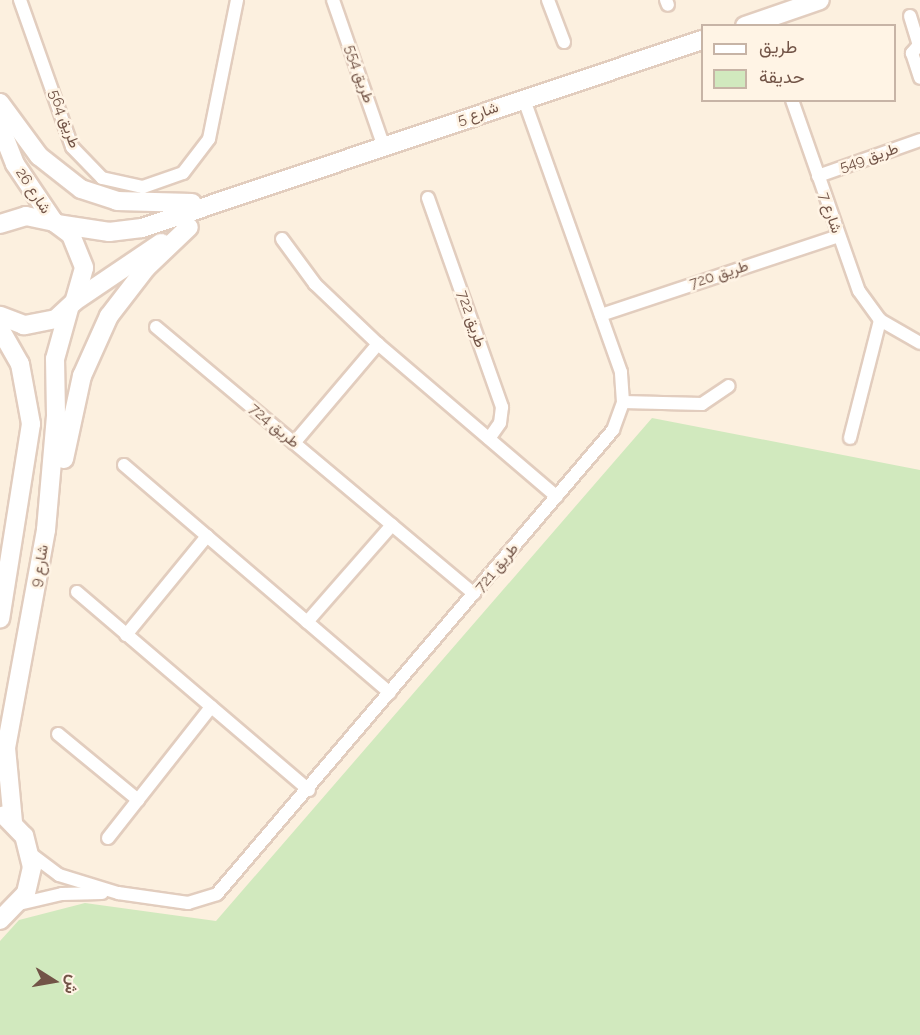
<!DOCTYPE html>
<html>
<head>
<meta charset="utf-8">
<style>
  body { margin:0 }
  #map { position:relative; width:920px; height:1035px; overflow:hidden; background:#fcf0df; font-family:Raleway,Vazirmatn,sans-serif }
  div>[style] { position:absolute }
  .green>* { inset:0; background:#d1e9be }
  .roads { filter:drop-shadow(2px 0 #e2cdbe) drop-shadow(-2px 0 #e2cdbe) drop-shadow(0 2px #e2cdbe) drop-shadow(0 -2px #e2cdbe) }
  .street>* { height:12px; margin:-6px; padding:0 6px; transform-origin:6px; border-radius:6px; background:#fff }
  .secondary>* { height:18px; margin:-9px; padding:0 9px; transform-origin:9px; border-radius:9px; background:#fff }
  span { translate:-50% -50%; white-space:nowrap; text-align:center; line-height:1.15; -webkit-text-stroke:5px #fff4e5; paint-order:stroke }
  .street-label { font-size:15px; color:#725447 }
  .legend { position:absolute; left:701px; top:24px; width:195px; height:78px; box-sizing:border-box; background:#fff4e5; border:2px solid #c7b4a6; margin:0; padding:8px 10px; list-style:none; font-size:18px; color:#725447 }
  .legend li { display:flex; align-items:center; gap:12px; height:30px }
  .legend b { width:30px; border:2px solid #c7b4a6 }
  .north { position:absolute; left:24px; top:951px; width:60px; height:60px; -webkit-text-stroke:4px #fff4e5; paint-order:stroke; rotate:101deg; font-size:16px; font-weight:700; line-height:24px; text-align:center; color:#725447 }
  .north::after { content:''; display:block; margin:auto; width:21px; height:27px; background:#725447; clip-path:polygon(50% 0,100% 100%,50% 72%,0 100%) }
</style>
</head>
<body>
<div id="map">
  <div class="green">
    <div style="clip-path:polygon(652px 418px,920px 470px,920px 1035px,0 1035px,0 941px,19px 920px,85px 903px,216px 921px)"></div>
  </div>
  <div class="roads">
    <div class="street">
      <div style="left:20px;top:0;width:156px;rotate:70.5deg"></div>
      <div style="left:72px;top:147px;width:43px;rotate:45.9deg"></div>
      <div style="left:102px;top:178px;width:42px;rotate:12.4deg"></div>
      <div style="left:143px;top:187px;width:42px;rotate:-19.3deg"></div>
      <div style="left:183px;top:173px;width:43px;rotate:-52.6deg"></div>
      <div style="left:209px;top:139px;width:142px;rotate:-78.6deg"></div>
      <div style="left:333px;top:0;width:156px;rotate:70.9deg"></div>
      <div style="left:548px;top:0;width:45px;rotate:69.1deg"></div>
      <div style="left:666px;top:0;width:5px;rotate:68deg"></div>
      <div style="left:910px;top:16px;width:30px;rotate:73deg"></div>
      <div style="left:919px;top:45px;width:11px;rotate:131deg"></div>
      <div style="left:912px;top:53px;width:26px;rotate:72deg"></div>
      <div style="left:792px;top:100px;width:202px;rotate:70.7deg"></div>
      <div style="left:859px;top:291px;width:36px;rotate:54deg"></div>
      <div style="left:880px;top:320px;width:46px;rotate:29.9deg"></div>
      <div style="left:818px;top:176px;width:108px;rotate:-19.4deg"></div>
      <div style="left:428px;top:198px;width:222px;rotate:70.5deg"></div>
      <div style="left:502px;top:407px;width:16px;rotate:97deg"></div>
      <div style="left:500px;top:423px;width:19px;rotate:125deg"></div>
      <div style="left:282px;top:239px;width:56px;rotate:53.7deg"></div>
      <div style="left:315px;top:284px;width:87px;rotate:43.6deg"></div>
      <div style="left:378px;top:344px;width:235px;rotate:40.5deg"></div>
      <div style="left:601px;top:315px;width:250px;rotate:-18.4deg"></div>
      <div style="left:156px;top:327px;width:415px;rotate:40deg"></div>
      <div style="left:623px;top:402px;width:79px;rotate:1.5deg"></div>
      <div style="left:702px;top:404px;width:32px;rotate:-34deg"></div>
      <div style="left:850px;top:438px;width:122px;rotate:-75.7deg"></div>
      <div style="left:294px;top:443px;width:130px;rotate:-49.7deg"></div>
      <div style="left:124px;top:465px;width:350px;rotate:40.6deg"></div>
      <div style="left:77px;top:592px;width:305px;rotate:40.5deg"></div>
      <div style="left:307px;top:622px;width:129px;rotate:-48.8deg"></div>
      <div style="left:126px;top:635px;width:128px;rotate:-50.7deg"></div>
      <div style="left:58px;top:734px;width:104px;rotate:39.5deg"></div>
      <div style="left:108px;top:838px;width:167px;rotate:-51.8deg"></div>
      <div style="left:31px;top:854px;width:35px;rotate:37deg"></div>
      <div style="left:59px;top:875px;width:62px;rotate:17deg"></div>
      <div style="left:118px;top:893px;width:71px;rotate:8.1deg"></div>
      <div style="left:188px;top:903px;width:30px;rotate:-17deg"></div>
      <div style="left:217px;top:894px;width:610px;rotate:-49.52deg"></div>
      <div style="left:613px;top:430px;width:30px;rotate:-70deg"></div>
      <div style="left:623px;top:402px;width:30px;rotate:-94deg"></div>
      <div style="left:621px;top:372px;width:290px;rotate:-109.6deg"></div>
      <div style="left:19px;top:904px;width:44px;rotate:-13.1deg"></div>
      <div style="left:62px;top:894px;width:40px;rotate:-1.4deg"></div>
    </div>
    <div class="secondary">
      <div style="left:745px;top:26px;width:79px;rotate:-19.1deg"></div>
      <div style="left:0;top:103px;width:66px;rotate:53.7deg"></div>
      <div style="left:39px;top:156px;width:53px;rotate:38.2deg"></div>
      <div style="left:81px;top:189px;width:38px;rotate:18deg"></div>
      <div style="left:117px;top:201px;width:75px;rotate:1.5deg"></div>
      <div style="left:0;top:126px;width:41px;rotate:68.5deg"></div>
      <div style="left:15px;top:164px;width:70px;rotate:56.1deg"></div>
      <div style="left:0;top:224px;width:27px;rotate:-17deg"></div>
      <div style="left:26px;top:216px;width:29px;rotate:12deg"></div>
      <div style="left:54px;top:222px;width:21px;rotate:37deg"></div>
      <div style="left:71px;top:235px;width:35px;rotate:68deg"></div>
      <div style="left:84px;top:268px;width:35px;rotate:106deg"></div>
      <div style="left:74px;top:302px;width:25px;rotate:137deg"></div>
      <div style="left:56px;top:319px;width:33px;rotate:169deg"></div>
      <div style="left:24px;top:325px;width:26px;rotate:-159deg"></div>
      <div style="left:57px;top:224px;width:53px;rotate:8.7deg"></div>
      <div style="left:109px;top:232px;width:33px;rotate:-7deg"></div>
      <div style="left:142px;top:228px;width:591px;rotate:-18.56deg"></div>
      <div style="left:75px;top:301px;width:104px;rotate:-34deg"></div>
      <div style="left:0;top:329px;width:40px;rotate:60.3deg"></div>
      <div style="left:20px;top:364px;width:61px;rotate:79.6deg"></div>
      <div style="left:31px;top:424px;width:197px;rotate:99deg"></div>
      <div style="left:64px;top:459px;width:85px;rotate:-77.8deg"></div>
      <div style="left:82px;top:376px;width:66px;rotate:-65.8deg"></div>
      <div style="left:109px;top:316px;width:61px;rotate:-52.4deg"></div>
      <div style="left:146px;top:268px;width:59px;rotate:-43.6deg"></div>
      <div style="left:13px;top:822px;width:74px;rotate:-95.4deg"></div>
      <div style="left:6px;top:748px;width:222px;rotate:-79.6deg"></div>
      <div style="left:46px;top:530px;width:115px;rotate:-85deg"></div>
      <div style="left:56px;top:415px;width:56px;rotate:-91deg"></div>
      <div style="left:55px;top:359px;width:52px;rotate:-74.4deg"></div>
      <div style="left:0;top:920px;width:37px;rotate:-46deg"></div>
      <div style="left:26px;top:893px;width:27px;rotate:-77deg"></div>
      <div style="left:32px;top:867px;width:32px;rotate:-104deg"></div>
      <div style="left:24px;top:836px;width:29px;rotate:-134deg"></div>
    </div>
  </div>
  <div class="street-label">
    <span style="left:359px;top:74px;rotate:71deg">طريق 554</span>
    <span style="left:478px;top:114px;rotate:-19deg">شارع 5</span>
    <span style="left:64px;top:119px;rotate:69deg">طريق 564</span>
    <span style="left:869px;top:158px;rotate:-19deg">طريق 549</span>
    <span style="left:33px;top:191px;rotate:57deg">شارع 26</span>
    <span style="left:830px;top:213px;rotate:71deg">شارع 7</span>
    <span style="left:719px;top:275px;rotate:-18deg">طريق 720</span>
    <span style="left:471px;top:319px;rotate:71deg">طريق 722</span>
    <span style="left:274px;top:426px;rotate:40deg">طريق 724</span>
    <span style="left:40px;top:566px;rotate:-80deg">شارع 9</span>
    <span style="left:497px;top:568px;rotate:-50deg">طريق 721</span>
  </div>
  <ul class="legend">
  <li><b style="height:8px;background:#fff"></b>طريق</li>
  <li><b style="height:16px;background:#d1e9be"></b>حديقة</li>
  </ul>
  <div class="north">ش</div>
</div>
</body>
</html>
